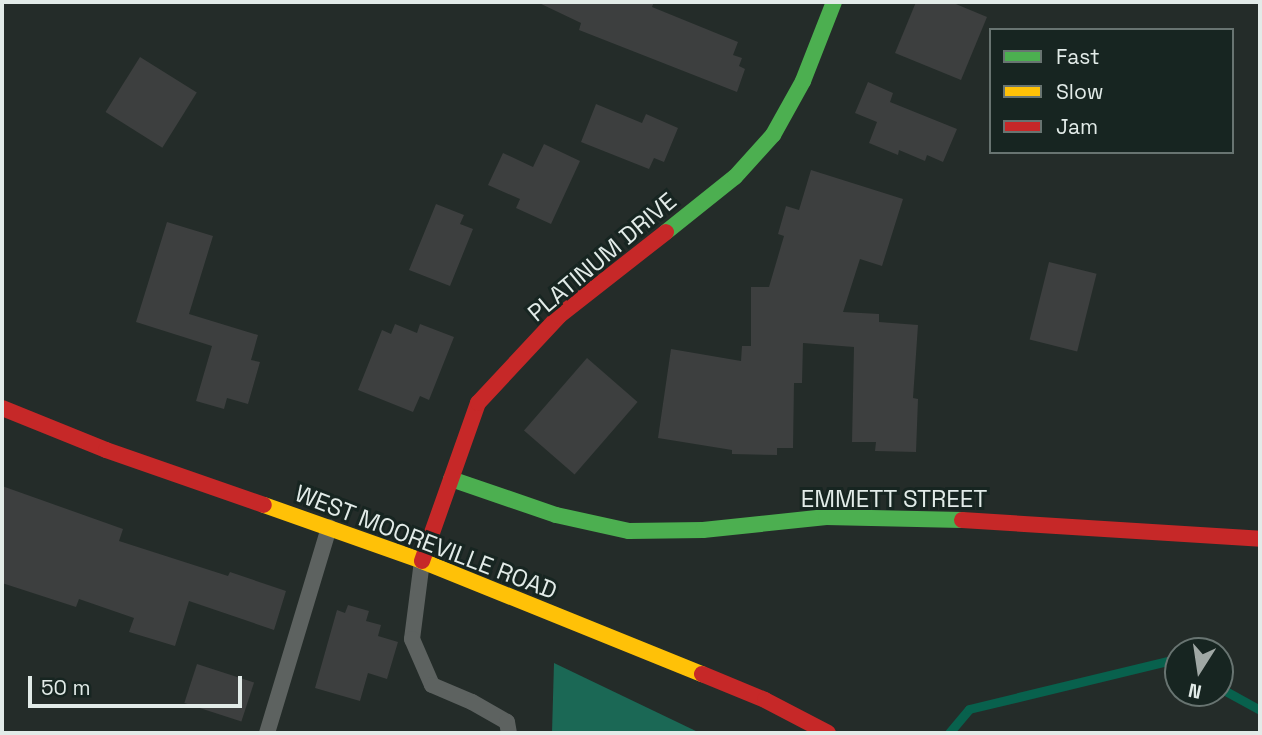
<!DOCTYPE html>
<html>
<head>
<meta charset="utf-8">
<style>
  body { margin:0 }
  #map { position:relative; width:1262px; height:735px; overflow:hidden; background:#242c29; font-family:"Space Grotesk",sans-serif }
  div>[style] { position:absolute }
  .forest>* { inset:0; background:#1b6855 }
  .stream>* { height:9px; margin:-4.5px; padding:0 4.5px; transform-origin:4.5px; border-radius:4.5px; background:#08614d }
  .building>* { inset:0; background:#3d3f3f; transform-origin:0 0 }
  .lane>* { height:16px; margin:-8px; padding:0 8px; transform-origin:8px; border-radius:8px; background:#5d6260 }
  .fast>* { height:16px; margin:-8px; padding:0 8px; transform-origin:8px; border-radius:8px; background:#4caf50 }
  .slow>* { height:16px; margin:-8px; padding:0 8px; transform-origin:8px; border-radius:8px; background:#ffc107 }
  .jam>* { height:16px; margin:-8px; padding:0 8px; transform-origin:8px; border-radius:8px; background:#c62828 }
  span { translate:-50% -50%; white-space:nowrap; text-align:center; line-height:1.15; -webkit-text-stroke:6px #172521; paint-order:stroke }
  .street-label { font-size:24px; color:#e2ebe8 }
  .frame { position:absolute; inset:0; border:4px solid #e2ebe8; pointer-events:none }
  .legend { position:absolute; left:989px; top:28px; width:245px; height:126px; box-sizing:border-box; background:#172521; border:2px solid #687471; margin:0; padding:9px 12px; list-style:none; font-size:21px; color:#e2ebe8 }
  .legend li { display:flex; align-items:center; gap:14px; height:35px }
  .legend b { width:35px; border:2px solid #687471 }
  .north { position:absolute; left:1164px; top:637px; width:70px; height:70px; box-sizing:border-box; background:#172521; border:2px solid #687471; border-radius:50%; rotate:192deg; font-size:19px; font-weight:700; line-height:28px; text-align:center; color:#e2ebe8 }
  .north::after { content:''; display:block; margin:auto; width:24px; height:32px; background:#a0a8a5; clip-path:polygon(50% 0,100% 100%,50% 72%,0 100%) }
  .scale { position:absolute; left:28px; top:676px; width:214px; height:32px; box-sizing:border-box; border:4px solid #e2ebe8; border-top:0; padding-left:9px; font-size:21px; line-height:24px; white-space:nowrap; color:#e2ebe8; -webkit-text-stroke:5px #172521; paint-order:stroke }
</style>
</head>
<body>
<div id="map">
  <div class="forest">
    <div style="clip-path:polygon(554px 663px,700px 733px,552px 733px)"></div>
  </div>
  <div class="stream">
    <div style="left:1220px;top:688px;width:46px;rotate:28.8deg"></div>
    <div style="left:949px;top:733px;width:31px;rotate:-50deg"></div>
    <div style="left:969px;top:709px;width:208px;rotate:-13.6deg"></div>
    <div style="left:1171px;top:660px;width:8px;rotate:30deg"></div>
  </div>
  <div class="building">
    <div style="clip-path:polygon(537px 2px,654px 2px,652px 7px,738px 42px,733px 55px,742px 58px,739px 66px,745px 69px,737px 92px,579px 30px,581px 23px)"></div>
    <div style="clip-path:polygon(916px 2px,951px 2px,987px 17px,961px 80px,895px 53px)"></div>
    <div style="left:140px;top:57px;width:67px;height:65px;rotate:32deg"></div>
    <div style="clip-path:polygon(868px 82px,893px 93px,890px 102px,957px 129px,943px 162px,927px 155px,925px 161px,899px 150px,898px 155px,869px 143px,877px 122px,855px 113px)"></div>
    <div style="clip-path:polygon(596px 104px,642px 123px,646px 114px,678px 128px,664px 162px,654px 158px,649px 169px,581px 142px)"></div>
    <div style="clip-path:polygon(544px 144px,580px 161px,551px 224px,516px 208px,520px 199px,488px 185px,503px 153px,533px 167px)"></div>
    <div style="clip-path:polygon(811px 170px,903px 199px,882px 266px,860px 259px,843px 312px,879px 314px,879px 322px,918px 325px,913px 398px,918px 399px,916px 452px,875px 451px,876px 442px,852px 442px,854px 347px,803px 343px,802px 383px,794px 383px,793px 448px,777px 448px,777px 455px,732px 454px,732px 450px,658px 438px,671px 349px,741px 361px,742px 346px,751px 346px,751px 287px,769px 287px,784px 236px,778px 234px,786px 206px,799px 210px)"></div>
    <div style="clip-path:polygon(436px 204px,464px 215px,460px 224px,473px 229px,450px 286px,409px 270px)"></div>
    <div style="clip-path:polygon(167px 222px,213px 236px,189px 314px,258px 335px,251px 360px,260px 362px,248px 404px,227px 398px,224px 409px,196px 401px,212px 346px,136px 322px)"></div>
    <div style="left:1049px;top:262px;width:49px;height:80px;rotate:14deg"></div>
    <div style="clip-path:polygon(395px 324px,417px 333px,420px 324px,454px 337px,429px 400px,420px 396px,413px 412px,358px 390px,382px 330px,391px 334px)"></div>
    <div style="left:587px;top:358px;width:67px;height:96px;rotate:41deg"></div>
    <div style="clip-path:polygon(2px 486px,123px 529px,119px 541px,228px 576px,230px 572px,286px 591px,274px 630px,189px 601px,175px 646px,129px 632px,134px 618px,79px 599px,76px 607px,2px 583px)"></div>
    <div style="clip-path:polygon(348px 605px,369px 611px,366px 621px,381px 625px,378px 636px,398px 642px,387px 679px,368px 673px,360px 701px,315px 688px,337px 610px,345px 613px)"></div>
    <div style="left:197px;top:664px;width:60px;height:41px;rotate:18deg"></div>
  </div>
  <div class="lane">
    <div style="left:422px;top:561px;width:79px;rotate:97.3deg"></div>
    <div style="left:412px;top:639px;width:50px;rotate:66.5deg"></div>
    <div style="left:432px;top:685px;width:43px;rotate:23deg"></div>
    <div style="left:472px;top:702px;width:40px;rotate:29.7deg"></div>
    <div style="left:507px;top:722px;width:11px;rotate:80deg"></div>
    <div style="left:267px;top:733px;width:215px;rotate:-73.2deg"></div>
  </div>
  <div class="fast">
    <div style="left:666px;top:232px;width:88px;rotate:-38.6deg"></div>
    <div style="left:735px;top:177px;width:57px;rotate:-47.9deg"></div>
    <div style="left:773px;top:135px;width:62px;rotate:-60.9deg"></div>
    <div style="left:803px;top:81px;width:85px;rotate:-68.6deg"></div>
    <div style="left:451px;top:479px;width:111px;rotate:18.9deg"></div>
    <div style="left:556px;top:515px;width:75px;rotate:12.4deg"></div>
    <div style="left:629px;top:531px;width:74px;rotate:-0.8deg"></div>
    <div style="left:703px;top:530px;width:124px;rotate:-6deg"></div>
    <div style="left:826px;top:517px;width:136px;rotate:1.3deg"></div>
  </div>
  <div class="slow">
    <div style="left:264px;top:505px;width:168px;rotate:19.5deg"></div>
    <div style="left:422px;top:561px;width:302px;rotate:22deg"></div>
  </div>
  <div class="jam">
    <div style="left:2px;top:408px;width:112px;rotate:22deg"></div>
    <div style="left:106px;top:450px;width:167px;rotate:19.2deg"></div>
    <div style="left:962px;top:520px;width:299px;rotate:3.6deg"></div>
    <div style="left:422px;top:561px;width:168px;rotate:-70.5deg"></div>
    <div style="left:478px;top:403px;width:119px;rotate:-47deg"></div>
    <div style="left:559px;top:316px;width:136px;rotate:-38.1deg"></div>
    <div style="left:702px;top:674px;width:68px;rotate:22.4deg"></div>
    <div style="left:765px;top:700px;width:71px;rotate:27.6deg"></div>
  </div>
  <div class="street-label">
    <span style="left:602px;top:257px;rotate:-40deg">PLATINUM DRIVE</span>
    <span style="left:894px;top:499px">EMMETT STREET</span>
    <span style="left:426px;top:542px;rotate:21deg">WEST MOOREVILLE ROAD</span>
  </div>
  <div class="frame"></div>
  <ul class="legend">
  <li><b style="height:9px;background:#4caf50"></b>Fast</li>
  <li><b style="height:9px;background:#ffc107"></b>Slow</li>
  <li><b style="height:9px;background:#c62828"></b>Jam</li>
  </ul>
  <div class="north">N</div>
  <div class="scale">50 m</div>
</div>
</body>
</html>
